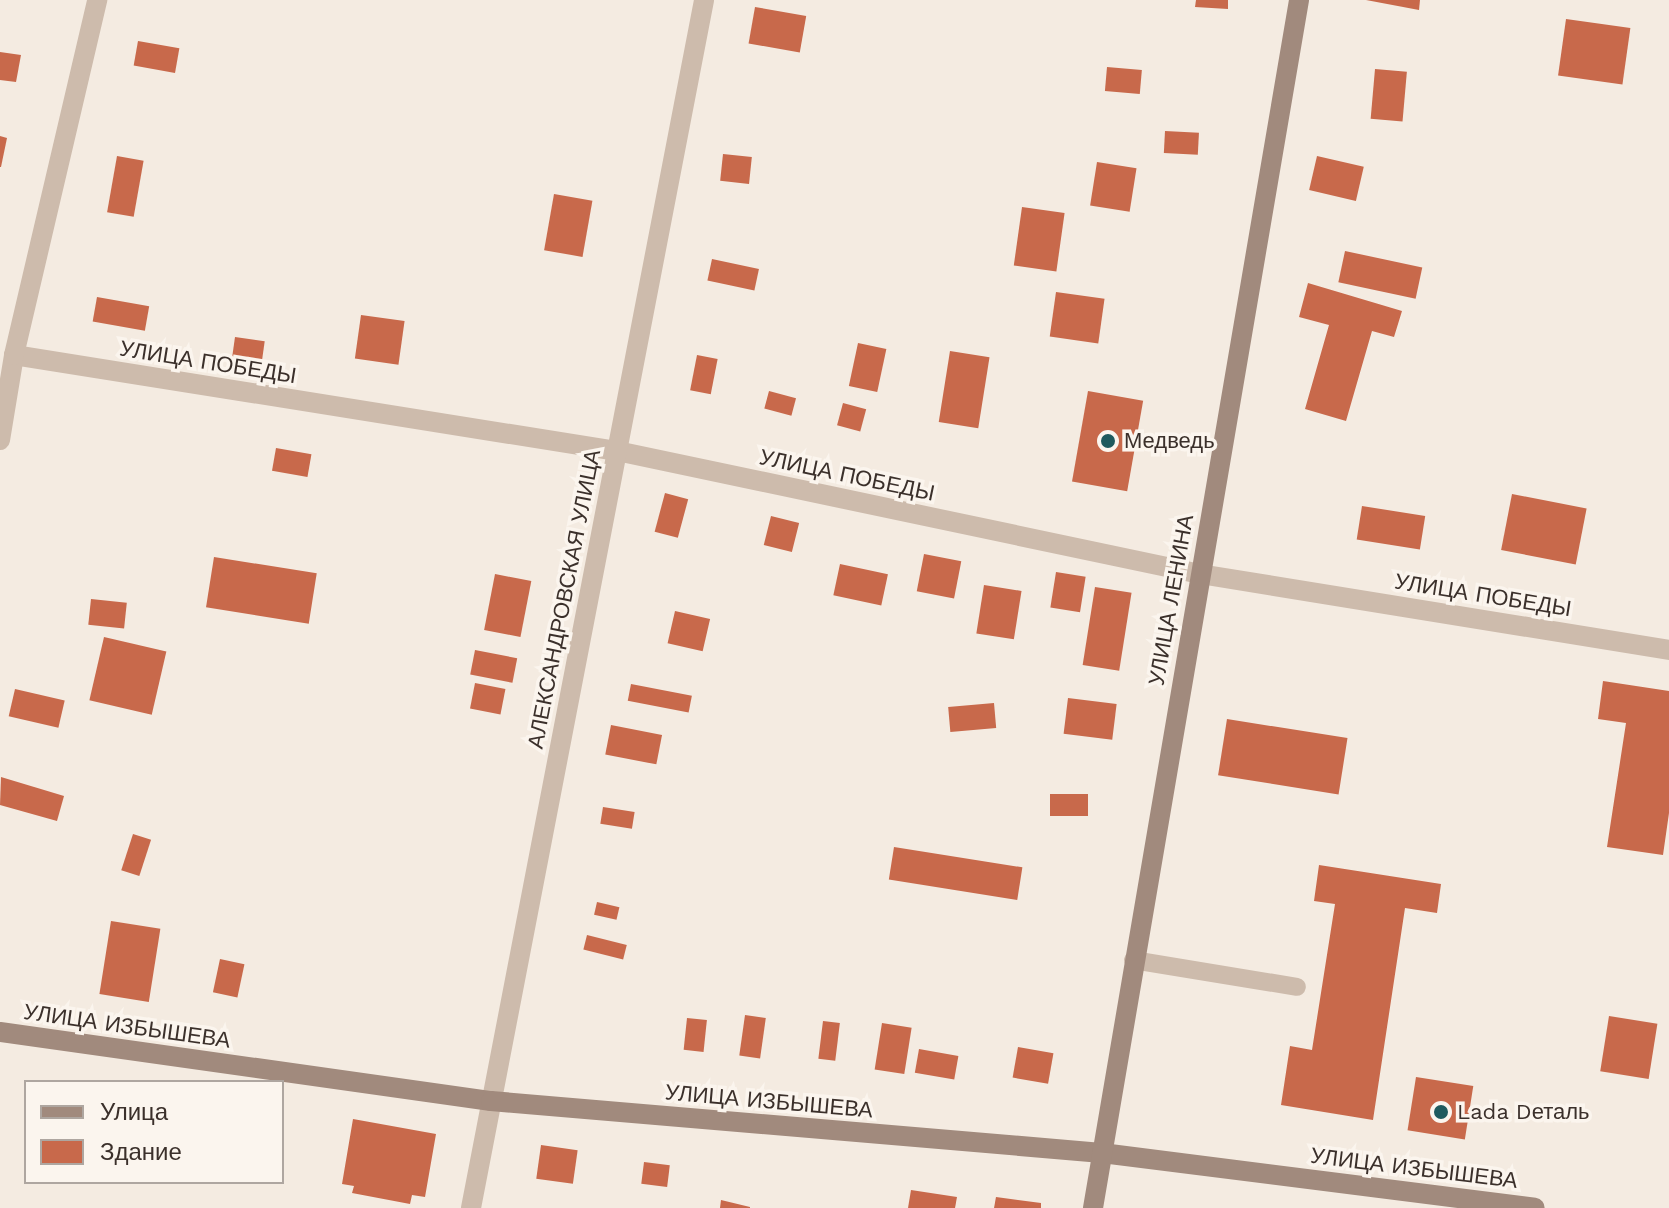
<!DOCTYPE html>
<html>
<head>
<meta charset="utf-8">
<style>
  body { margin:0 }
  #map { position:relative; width:1669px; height:1208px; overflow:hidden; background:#f4ebe1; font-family:"Work Sans",sans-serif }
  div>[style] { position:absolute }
  .building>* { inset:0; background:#c8694b; transform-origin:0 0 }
  .service>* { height:18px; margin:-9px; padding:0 9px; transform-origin:9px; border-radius:9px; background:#cdbbac }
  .minor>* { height:20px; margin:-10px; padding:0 10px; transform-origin:10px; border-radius:10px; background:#cdbbac }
  .tertiary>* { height:20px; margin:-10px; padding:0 10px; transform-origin:10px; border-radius:10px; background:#cdbbac }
  .secondary>* { height:20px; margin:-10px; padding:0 10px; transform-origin:10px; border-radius:10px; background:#a18a7d }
  .dots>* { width:22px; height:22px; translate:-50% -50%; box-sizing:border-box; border:4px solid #fbf5ee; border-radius:50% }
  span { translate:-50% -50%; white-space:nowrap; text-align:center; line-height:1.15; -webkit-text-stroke:7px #fbf5ee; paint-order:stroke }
  .street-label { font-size:22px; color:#3b302b }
  .poi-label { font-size:22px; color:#3b302b }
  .left { translate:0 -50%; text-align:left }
  .legend { position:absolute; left:24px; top:1080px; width:260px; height:104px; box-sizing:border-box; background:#fbf5ee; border:2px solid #aea6a0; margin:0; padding:10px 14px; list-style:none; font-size:24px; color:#3b302b }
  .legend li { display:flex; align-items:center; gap:16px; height:40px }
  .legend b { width:40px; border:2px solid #aea6a0 }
</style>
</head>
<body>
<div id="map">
  <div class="building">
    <div style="clip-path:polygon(1196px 0,1228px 0,1228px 9px,1195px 7px)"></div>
    <div style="clip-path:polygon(1366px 0,1420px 0,1419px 10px)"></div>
    <div style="left:755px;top:7px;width:52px;height:37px;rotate:10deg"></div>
    <div style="left:1566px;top:19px;width:65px;height:57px;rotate:8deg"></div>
    <div style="left:138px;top:41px;width:42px;height:25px;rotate:10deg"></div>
    <div style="clip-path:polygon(0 52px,21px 55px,16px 82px,0 80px)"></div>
    <div style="left:1107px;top:67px;width:35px;height:24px;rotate:5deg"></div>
    <div style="left:1375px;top:69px;width:32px;height:50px;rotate:5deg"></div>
    <div style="left:1165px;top:131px;width:34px;height:22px;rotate:3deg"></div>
    <div style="clip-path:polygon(0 136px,7px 138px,1px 167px,0 167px)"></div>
    <div style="left:723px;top:154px;width:29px;height:27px;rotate:6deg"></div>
    <div style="left:117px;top:156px;width:27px;height:57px;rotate:10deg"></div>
    <div style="left:1317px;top:156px;width:48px;height:35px;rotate:13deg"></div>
    <div style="left:1097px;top:162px;width:40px;height:44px;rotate:9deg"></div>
    <div style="left:554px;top:194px;width:39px;height:57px;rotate:10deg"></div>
    <div style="left:1022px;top:207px;width:43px;height:59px;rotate:8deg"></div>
    <div style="left:1345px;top:251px;width:79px;height:32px;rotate:12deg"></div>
    <div style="left:712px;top:259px;width:48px;height:22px;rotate:12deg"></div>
    <div style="clip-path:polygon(1308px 283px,1402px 311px,1394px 337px,1372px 331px,1346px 421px,1305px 409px,1329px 325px,1299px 317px)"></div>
    <div style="left:1056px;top:292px;width:49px;height:45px;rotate:8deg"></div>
    <div style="left:97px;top:297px;width:53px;height:25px;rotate:10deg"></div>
    <div style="left:361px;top:315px;width:44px;height:44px;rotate:8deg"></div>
    <div style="left:235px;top:337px;width:30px;height:30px;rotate:8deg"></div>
    <div style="left:858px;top:343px;width:29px;height:44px;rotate:12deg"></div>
    <div style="left:950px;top:351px;width:40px;height:72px;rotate:9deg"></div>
    <div style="left:697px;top:355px;width:21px;height:36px;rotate:11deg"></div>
    <div style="left:769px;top:391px;width:28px;height:18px;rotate:15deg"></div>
    <div style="left:1088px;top:391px;width:56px;height:92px;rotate:10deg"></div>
    <div style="left:843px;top:403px;width:24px;height:23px;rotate:15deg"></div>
    <div style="left:276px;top:448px;width:36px;height:23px;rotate:10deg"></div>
    <div style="left:665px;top:493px;width:24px;height:40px;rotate:15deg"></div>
    <div style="left:1512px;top:494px;width:76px;height:57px;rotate:11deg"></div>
    <div style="left:1362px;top:506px;width:64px;height:34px;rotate:9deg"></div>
    <div style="left:771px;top:516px;width:29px;height:30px;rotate:14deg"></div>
    <div style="left:924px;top:554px;width:38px;height:38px;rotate:11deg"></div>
    <div style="left:214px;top:557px;width:104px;height:51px;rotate:9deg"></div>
    <div style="left:840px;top:564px;width:49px;height:32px;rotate:12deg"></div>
    <div style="left:1056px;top:572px;width:30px;height:36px;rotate:9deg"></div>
    <div style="left:495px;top:574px;width:37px;height:57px;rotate:11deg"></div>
    <div style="left:984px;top:585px;width:38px;height:49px;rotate:9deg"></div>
    <div style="left:1095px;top:587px;width:37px;height:79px;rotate:9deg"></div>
    <div style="left:91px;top:599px;width:36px;height:26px;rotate:6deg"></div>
    <div style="left:675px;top:611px;width:36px;height:33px;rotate:13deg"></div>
    <div style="left:104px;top:637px;width:64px;height:65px;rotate:13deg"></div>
    <div style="left:475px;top:650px;width:43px;height:25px;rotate:11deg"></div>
    <div style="clip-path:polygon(1603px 681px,1669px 691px,1669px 813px,1663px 855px,1607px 847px,1626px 723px,1598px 719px)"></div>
    <div style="left:475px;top:683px;width:31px;height:26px;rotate:11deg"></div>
    <div style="left:631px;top:684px;width:62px;height:17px;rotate:11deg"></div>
    <div style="left:15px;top:689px;width:51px;height:28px;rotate:13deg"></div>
    <div style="left:1068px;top:698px;width:49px;height:36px;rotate:7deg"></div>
    <div style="left:994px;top:703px;width:25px;height:46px;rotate:85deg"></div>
    <div style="left:1227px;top:719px;width:122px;height:57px;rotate:9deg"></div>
    <div style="left:611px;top:725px;width:52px;height:30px;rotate:11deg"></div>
    <div style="clip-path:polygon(1px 777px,64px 796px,57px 821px,0 805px)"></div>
    <div style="left:1050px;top:794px;width:38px;height:22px"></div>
    <div style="left:603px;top:807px;width:32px;height:17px;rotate:9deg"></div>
    <div style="left:133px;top:834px;width:19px;height:38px;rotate:18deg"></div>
    <div style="left:894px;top:847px;width:130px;height:33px;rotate:9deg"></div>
    <div style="clip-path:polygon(1319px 865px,1441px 884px,1437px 913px,1405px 908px,1373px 1120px,1281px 1105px,1290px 1046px,1312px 1050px,1335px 904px,1314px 901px)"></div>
    <div style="left:597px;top:902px;width:23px;height:13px;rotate:13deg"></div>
    <div style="left:111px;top:921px;width:50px;height:74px;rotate:9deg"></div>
    <div style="left:587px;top:935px;width:41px;height:15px;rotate:14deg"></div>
    <div style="left:220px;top:959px;width:25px;height:34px;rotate:12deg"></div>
    <div style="left:745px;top:1015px;width:21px;height:41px;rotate:8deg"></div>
    <div style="left:1609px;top:1016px;width:49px;height:56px;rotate:9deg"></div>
    <div style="left:687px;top:1018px;width:20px;height:32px;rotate:6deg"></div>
    <div style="left:823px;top:1021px;width:17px;height:38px;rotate:7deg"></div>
    <div style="left:882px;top:1023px;width:30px;height:47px;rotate:9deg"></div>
    <div style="left:1018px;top:1047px;width:36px;height:31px;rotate:10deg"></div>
    <div style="left:919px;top:1049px;width:40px;height:24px;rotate:10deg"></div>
    <div style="left:1416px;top:1077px;width:58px;height:54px;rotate:9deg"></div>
    <div style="clip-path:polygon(353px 1119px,436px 1134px,425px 1197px,412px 1195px,410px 1204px,352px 1193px,354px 1186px,342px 1184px)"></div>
    <div style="left:541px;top:1145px;width:37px;height:34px;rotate:8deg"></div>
    <div style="left:644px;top:1162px;width:26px;height:22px;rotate:7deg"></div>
    <div style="clip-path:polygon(911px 1190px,957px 1197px,955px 1208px,908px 1208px)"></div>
    <div style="clip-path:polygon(996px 1197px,1041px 1203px,1041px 1208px,994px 1208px)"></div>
    <div style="clip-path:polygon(721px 1200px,750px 1207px,750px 1208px,720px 1208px)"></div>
  </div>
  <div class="service">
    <div style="left:1133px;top:960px;width:166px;rotate:9.3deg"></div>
  </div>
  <div class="minor">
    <div style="left:14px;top:355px;width:611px;rotate:9.05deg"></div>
    <div style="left:617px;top:451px;width:596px;rotate:11.91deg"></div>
    <div style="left:1200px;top:574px;width:475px;rotate:9.2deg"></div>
    <div style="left:0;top:440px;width:86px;rotate:-80.6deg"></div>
    <div style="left:14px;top:355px;width:365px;rotate:-76.8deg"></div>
  </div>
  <div class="tertiary">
    <div style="left:471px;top:1208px;width:1230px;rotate:-79.08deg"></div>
  </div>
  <div class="secondary">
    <div style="left:0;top:1032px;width:496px;rotate:8deg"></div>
    <div style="left:491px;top:1101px;width:613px;rotate:4.86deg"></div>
    <div style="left:1102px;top:1153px;width:436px;rotate:7.2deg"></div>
    <div style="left:1093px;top:1208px;width:1225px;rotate:-80.32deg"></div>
  </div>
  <div class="dots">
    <div style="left:1108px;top:441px;background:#1f5a5e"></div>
    <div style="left:1441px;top:1112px;background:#1f5a5e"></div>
  </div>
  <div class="street-label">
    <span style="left:208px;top:362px;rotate:9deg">УЛИЦА ПОБЕДЫ</span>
    <span style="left:847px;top:475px;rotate:12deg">УЛИЦА ПОБЕДЫ</span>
    <span style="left:1483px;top:595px;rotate:9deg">УЛИЦА ПОБЕДЫ</span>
    <span style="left:564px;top:599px;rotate:-79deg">АЛЕКСАНДРОВСКАЯ УЛИЦА</span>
    <span style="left:1171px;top:600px;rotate:-80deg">УЛИЦА ЛЕНИНА</span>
    <span style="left:127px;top:1026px;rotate:8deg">УЛИЦА ИЗБЫШЕВА</span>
    <span style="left:769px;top:1101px;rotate:5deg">УЛИЦА ИЗБЫШЕВА</span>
    <span style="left:1414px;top:1168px;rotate:7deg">УЛИЦА ИЗБЫШЕВА</span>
  </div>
  <div class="poi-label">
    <span class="left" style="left:1124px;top:441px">Медведь</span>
    <span class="left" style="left:1457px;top:1112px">Lada Dеталь</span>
  </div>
  <ul class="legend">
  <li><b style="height:10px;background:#a18a7d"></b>Улица</li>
  <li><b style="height:22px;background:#c8694b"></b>Здание</li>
  </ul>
</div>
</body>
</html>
